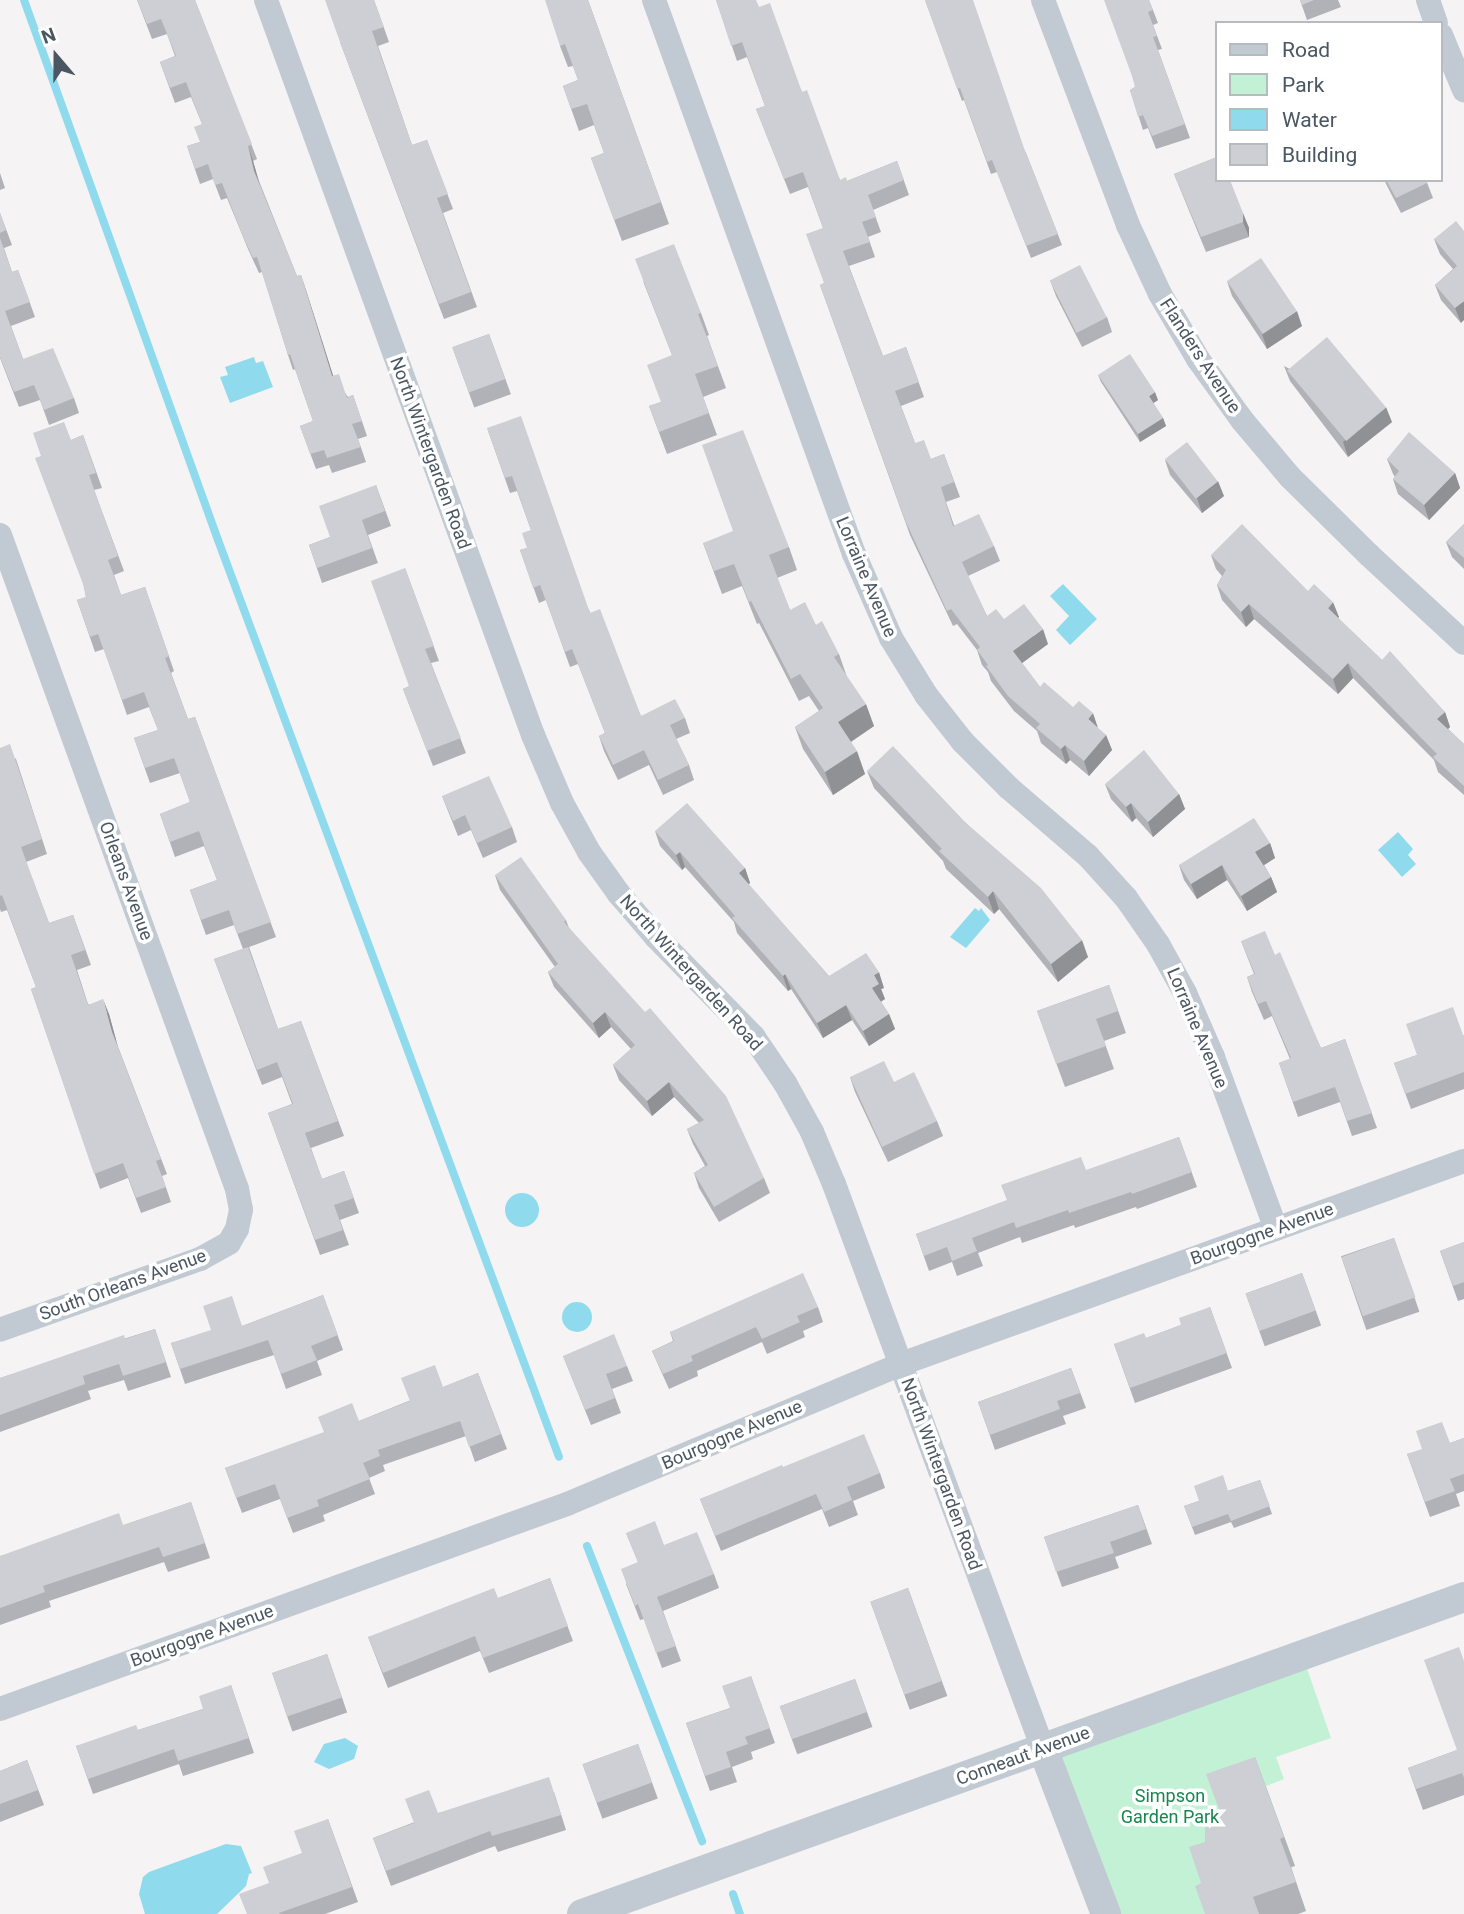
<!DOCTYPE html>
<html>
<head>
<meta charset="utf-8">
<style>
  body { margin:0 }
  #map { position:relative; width:1464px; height:1914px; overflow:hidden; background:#f5f3f3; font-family:Roboto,sans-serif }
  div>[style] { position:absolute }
  .green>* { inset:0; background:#c3f1d5 }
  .water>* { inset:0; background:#90daee }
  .round { border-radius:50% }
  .stream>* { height:8px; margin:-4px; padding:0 4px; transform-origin:4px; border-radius:4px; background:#90daee }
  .minor>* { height:24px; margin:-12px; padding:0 12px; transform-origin:12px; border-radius:12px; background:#c1cad2 }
  .tertiary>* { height:30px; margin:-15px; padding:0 15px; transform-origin:15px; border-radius:15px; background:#c1cad2 }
  .wall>* { inset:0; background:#b0b2b7; transform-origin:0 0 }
  .shaded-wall>* { inset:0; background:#909195 }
  .building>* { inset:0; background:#cdcfd5; transform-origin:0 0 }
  span { translate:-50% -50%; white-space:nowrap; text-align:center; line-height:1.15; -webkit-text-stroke:7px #fff; paint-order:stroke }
  .street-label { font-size:18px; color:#4a5661 }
  .park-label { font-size:18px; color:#17864f }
  .legend { position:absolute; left:1215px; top:21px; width:228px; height:161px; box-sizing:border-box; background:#fff; border:2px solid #b7bbc0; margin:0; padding:9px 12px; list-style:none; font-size:21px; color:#4a5661 }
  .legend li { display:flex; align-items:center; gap:14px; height:35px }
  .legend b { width:35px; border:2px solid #b7bbc0 }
  .north { position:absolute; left:21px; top:21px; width:70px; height:70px; -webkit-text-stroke:5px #fff; paint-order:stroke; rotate:340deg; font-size:19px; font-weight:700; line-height:28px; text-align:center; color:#4a5661 }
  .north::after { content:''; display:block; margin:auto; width:24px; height:32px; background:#4a5661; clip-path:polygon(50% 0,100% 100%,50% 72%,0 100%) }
</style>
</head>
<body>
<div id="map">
  <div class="green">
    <div style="clip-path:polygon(1302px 1654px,1331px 1738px,1276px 1757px,1284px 1779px,1266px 1786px,1295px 1866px,1291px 1868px,1306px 1911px,1298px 1914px,1106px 1914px,1043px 1749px)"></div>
  </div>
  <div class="water">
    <div style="clip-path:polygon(254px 357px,256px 363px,263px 361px,273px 387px,230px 403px,220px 377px,228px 375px,225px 367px)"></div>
    <div style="clip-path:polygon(1063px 584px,1097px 619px,1070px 645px,1056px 630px,1069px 616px,1050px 596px)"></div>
    <div style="clip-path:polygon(1398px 832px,1413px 849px,1408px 855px,1416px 864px,1402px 877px,1378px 850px)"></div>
    <div style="clip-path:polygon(975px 908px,979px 911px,981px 908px,990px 920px,966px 948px,950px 937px)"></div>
    <div class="round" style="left:505px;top:1193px;width:34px;height:34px"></div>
    <div class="round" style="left:562px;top:1302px;width:30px;height:30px"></div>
    <div style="clip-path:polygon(345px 1738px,358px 1746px,354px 1759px,329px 1769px,314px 1762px,324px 1744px)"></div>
    <div style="clip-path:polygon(226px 1844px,241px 1846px,252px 1873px,249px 1874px,246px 1886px,217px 1914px,145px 1914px,139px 1894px,143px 1877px,149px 1872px)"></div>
  </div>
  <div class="stream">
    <div style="left:24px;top:0;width:574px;rotate:70.24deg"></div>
    <div style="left:218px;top:540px;width:978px;rotate:69.6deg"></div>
    <div style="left:587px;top:1546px;width:317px;rotate:68.7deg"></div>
    <div style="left:733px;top:1894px;width:21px;rotate:71deg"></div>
  </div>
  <div class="minor">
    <div style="left:266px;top:0;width:782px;rotate:70.04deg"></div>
    <div style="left:533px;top:735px;width:74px;rotate:66.9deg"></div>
    <div style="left:562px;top:803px;width:56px;rotate:61.1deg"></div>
    <div style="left:589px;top:852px;width:52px;rotate:54.5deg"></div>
    <div style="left:619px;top:894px;width:57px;rotate:49.3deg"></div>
    <div style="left:656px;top:937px;width:139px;rotate:45.6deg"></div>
    <div style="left:753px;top:1036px;width:57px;rotate:55.8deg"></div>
    <div style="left:785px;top:1083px;width:56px;rotate:61.1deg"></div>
    <div style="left:812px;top:1132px;width:56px;rotate:67.1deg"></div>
    <div style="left:834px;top:1184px;width:602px;rotate:69.7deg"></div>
    <div style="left:654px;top:0;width:589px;rotate:70.15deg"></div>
    <div style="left:854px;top:554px;width:92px;rotate:66.2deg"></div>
    <div style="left:891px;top:638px;width:67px;rotate:58.4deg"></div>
    <div style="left:926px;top:695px;width:60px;rotate:51.8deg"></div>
    <div style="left:963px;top:742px;width:65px;rotate:45deg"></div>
    <div style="left:1009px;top:788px;width:104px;rotate:40.7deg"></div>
    <div style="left:1088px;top:856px;width:57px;rotate:47.9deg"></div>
    <div style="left:1126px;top:898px;width:56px;rotate:55.2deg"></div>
    <div style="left:1158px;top:944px;width:56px;rotate:61.1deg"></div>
    <div style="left:1185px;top:993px;width:70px;rotate:66.4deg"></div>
    <div style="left:1213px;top:1057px;width:183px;rotate:69.9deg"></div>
    <div style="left:1043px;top:0;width:241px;rotate:69.3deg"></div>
    <div style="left:1128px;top:225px;width:76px;rotate:65.1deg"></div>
    <div style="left:1160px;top:294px;width:75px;rotate:59.7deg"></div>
    <div style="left:1198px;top:359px;width:75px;rotate:54.2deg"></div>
    <div style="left:1242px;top:420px;width:75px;rotate:49.9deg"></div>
    <div style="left:1290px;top:477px;width:111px;rotate:44.6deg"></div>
    <div style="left:1369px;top:555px;width:129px;rotate:42.8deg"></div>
    <div style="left:1428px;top:0;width:24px;rotate:71deg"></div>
    <div style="left:1441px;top:35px;width:60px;rotate:67.3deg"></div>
    <div style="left:0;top:535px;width:696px;rotate:70.08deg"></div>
    <div style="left:237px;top:1189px;width:21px;rotate:79deg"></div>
    <div style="left:241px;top:1210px;width:19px;rotate:102deg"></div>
    <div style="left:237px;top:1229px;width:16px;rotate:120deg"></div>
    <div style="left:229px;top:1243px;width:33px;rotate:151deg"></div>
    <div style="left:200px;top:1259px;width:212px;rotate:160.5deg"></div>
    <div style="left:0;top:1709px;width:603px;rotate:-19.88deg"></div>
    <div style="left:567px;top:1504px;width:362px;rotate:-22.7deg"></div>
    <div style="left:901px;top:1364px;width:598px;rotate:-19.83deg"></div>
  </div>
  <div class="tertiary">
    <div style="left:1043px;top:1749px;width:177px;rotate:69.1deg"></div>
    <div style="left:582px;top:1914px;width:937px;rotate:-19.77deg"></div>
  </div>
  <div class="wall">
    <div style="clip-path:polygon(137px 0,195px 0,257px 159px,253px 161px,259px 181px,297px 276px,301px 275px,333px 376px,348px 397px,353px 395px,367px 436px,358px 439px,366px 462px,332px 473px,329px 465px,316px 469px,300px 426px,313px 421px,295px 369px,293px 370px,288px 355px,262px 272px,259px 273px,248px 249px,227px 198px,221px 200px,213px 179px,200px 184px,187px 146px,200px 142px,202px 124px,191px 97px,175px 103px,160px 62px,175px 56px,167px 34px,152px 39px)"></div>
    <div style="clip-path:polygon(374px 0,389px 42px,378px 46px,412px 145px,427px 140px,453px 209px,443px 213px,477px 307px,444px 319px,340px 42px)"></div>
    <div style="clip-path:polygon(588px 0,669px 224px,622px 241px,591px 158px,604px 153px,594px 125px,579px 131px,563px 86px,578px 80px,573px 66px,568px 67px,560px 46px)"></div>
    <div style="clip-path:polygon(716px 0,759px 7px,802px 92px,840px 180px,847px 181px,897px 161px,909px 195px,873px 210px,881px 232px,868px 237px,875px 257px,849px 266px,883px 356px,906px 347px,924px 397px,901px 406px,915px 443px,931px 459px,944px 454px,960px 497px,946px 502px,954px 525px,994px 546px,1000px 561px,968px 576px,987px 616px,1004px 619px,1048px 644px,1022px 663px,1040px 687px,1106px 735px,1112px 750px,1089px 776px,1070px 760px,1066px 764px,1041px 743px,1037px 731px,1014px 711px,991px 681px,988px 672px,982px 665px,977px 650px,957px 624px,953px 626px,910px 535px,820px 285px,824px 283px,823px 228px,808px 187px,790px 194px,756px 109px,765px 106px,747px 57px,737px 61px)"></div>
    <div style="clip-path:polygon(925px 0,1026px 153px,1062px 245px,1031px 258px,997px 172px,991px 174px,964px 100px,962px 101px)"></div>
    <div style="clip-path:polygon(1149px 0,1158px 23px,1153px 25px,1162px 49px,1158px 50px,1190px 138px,1156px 149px,1148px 128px,1143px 130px,1130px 90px,1135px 87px)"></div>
    <div style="clip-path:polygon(1300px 0,1338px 0,1341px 7px,1307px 20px)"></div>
    <div style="clip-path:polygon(1217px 157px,1249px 228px,1249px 237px,1206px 252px,1174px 174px)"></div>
    <div style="clip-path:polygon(0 173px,5px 188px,0 190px)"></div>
    <div style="clip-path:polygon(1384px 180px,1426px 180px,1433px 198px,1401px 213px)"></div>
    <div style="clip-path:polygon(0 213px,12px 245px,4px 248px,12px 272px,18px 270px,35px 317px,11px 326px,23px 359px,74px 398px,79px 413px,49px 425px,40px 400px,19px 407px,0 358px)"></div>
    <div style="clip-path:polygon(1464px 231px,1461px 323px,1441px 300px,1435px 285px,1453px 269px,1440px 254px,1434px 239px)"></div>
    <div style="clip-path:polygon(1050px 280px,1107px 317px,1112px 332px,1082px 347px,1056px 296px)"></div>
    <div style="clip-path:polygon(643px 281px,701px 313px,709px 335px,707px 336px,726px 388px,703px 397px,717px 435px,667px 454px,649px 406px,661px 402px,672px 355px)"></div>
    <div style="clip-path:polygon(1227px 281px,1302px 326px,1267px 349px,1232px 296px)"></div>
    <div style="left:489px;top:334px;width:64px;height:39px;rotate:70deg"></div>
    <div style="clip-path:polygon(1284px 366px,1392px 422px,1348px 457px,1290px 381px)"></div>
    <div style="clip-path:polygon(1098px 375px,1158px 400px,1153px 403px,1163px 418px,1166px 426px,1140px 442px,1101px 382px)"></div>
    <div style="clip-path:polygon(487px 428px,590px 612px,641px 716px,685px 718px,690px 733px,676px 739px,689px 765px,694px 780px,663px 795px,649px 765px,618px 780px,604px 751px,599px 736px,605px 733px,578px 664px,570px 667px,546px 600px,539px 603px,520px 550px,527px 548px,531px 530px,517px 491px,510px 493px)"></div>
    <div style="clip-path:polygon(83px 435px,102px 488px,94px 490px,124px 571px,114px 575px,121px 595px,145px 587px,174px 671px,171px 673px,188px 719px,195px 717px,276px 937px,249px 947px,278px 1029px,301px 1021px,344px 1136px,311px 1148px,322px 1179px,344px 1171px,359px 1213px,340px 1220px,349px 1245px,320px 1255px,268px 1113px,292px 1104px,282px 1077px,262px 1085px,214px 959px,243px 949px,234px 925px,206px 935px,190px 890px,217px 880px,204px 846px,175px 857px,160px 814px,190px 802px,180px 773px,150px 783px,134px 738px,158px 730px,149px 707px,127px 715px,104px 649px,95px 652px,77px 600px,86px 597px,84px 586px,41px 456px,71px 440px)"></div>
    <div style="clip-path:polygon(1387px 459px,1455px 473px,1460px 488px,1429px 520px,1398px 494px,1393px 479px,1395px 477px,1393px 474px)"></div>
    <div style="clip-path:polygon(1165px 460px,1224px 496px,1202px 513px,1170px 475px)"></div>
    <div style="clip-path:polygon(376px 485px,391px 526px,368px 535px,378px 563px,322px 583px,309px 545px,330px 537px)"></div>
    <div style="clip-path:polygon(1464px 524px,1464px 569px,1452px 557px,1446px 542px)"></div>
    <div style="clip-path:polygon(703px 543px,789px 547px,797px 570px,777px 578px,790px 610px,816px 625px,839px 654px,847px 677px,874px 726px,851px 742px,865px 774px,833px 795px,803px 749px,795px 727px,819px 711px,809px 696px,799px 701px,759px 623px,757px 624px,742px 586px,722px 594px)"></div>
    <div style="clip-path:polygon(1211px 555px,1308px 591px,1339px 617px,1338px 618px,1382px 660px,1445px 712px,1450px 727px,1448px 729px,1464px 744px,1464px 795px,1438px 772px,1434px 760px,1353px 678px,1338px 694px,1254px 619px,1246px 627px,1222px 600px,1217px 585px,1222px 576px,1216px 569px)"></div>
    <div style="clip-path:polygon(405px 568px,439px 661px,431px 663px,466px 753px,433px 766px,403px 689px,409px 686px)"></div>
    <div style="clip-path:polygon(0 748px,16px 759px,47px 854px,26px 862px,49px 923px,73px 915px,91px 965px,77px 970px,88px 1004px,109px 1014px,117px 1044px,167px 1174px,162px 1176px,171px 1202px,141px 1213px,128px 1178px,100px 1189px,31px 989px,36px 987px,7px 910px,1px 912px,0 909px)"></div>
    <div style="clip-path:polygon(867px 771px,966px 823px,1088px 957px,1058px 982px,999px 909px,994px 914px,946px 869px,943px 861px,874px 788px)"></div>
    <div style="clip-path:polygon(1105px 784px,1179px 794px,1185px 809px,1153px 837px,1136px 818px,1132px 822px,1111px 799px)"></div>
    <div style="clip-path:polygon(442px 796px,512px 827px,517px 842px,483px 858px,471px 830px,458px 836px)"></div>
    <div style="clip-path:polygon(655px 831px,745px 868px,750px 883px,748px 884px,829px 976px,884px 988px,881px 989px,885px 999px,881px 1002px,889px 1014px,895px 1029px,869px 1046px,852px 1020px,823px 1038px,791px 989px,788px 991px,737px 933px,734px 922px,685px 867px,682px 870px,660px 846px)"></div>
    <div style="clip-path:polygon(1270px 843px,1275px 858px,1264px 865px,1271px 877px,1277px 892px,1247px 911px,1227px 880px,1197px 899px,1184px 880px,1179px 865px)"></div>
    <div style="clip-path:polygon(495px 875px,566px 920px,569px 928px,764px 1178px,770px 1193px,719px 1222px,699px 1188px,694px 1173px,705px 1166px,693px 1144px,687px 1129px,699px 1123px,674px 1097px,652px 1116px,619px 1080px,613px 1065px,631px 1049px,611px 1027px,599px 1038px,554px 987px,548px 972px,555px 967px,500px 890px)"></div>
    <div style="clip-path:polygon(1241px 941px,1275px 955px,1321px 1048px,1345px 1039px,1377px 1128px,1352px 1136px,1340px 1102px,1298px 1117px,1279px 1063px,1290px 1059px,1272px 1016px,1264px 1020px,1252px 992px,1247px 977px,1254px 974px)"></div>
    <div style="clip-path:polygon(1109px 985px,1126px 1033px,1104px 1041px,1114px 1069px,1065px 1087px,1037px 1011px)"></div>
    <div style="clip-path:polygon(1463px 1035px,1464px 1035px,1464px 1089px,1411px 1109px,1394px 1063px,1417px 1055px)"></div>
    <div style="clip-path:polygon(850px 1077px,894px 1082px,937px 1121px,943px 1136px,888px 1162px,855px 1092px)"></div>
    <div style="clip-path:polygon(1179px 1137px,1197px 1187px,1137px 1209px,1136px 1207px,1075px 1228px,1074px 1225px,1022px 1243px,1020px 1237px,978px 1253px,983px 1266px,957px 1276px,952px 1262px,929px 1271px,916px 1234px)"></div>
    <div style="left:1394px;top:1238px;width:78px;height:56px;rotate:71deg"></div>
    <div style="clip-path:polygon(1464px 1242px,1464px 1299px,1458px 1301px,1440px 1251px)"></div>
    <div style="left:1302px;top:1273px;width:56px;height:60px;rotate:70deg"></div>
    <div style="clip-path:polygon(323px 1295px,343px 1350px,317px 1361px,322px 1375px,286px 1389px,274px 1355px,185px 1384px,171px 1343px,242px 1326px)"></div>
    <div style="clip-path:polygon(818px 1307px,823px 1322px,803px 1331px,805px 1337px,767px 1354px,762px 1342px,697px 1371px,698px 1376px,669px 1389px,652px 1351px,673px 1341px,670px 1332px)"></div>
    <div style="clip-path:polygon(1210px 1307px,1232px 1368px,1135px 1403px,1114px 1344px,1146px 1338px,1181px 1325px)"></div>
    <div style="clip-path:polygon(155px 1329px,171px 1377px,128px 1391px,124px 1380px,88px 1391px,91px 1399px,0 1432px,0 1378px)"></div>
    <div style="clip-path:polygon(563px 1356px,627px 1366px,633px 1381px,612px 1389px,621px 1413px,591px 1425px)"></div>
    <div style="clip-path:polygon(1071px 1368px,1086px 1408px,1063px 1416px,1066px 1424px,995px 1450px,978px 1402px)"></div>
    <div style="clip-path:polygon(478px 1373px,507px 1449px,475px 1462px,466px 1436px,383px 1465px,385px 1471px,369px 1478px,375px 1494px,323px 1515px,325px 1521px,293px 1533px,280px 1499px,242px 1513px,225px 1468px,359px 1421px)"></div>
    <div style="clip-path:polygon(1464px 1438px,1464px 1491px,1456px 1494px,1460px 1506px,1430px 1517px,1407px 1454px,1450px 1443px)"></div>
    <div style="clip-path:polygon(783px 1467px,880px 1473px,885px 1488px,853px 1501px,858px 1515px,829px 1527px,822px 1509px,721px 1551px,700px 1499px)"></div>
    <div style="clip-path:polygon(1260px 1480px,1272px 1514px,1234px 1528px,1231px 1522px,1195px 1535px,1184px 1506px)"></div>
    <div style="clip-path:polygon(191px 1502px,210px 1558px,168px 1572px,164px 1562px,49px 1601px,51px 1607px,0 1625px,0 1556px,124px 1525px)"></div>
    <div style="clip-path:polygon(1138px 1505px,1152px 1544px,1115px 1557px,1119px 1568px,1062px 1587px,1044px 1537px)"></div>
    <div style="clip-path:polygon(626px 1533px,664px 1545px,714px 1574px,719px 1588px,663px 1611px,681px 1661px,662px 1668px,644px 1619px,640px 1620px,626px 1584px,638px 1562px)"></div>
    <div style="clip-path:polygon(550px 1578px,573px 1641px,489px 1673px,480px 1651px,388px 1688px,368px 1637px,498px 1598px)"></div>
    <div style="left:908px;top:1588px;width:115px;height:40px;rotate:70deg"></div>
    <div style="left:327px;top:1654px;width:62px;height:58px;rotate:71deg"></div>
    <div style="clip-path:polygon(1464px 1661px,1464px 1795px,1423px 1810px,1408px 1768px,1457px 1750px)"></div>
    <div style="clip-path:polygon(751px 1676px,775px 1743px,751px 1752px,753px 1759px,732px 1767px,737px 1782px,710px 1791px,686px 1723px,730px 1708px)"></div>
    <div style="left:855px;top:1679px;width:51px;height:80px;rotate:70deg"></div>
    <div style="clip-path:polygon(231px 1685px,254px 1753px,183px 1776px,179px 1764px,93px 1794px,76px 1746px,138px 1730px,203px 1709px)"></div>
    <div style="left:638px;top:1744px;width:58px;height:59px;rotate:70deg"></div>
    <div style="clip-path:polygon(1255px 1757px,1295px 1866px,1291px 1867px,1306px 1911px,1298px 1914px,1205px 1914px,1205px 1842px,1220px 1812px)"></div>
    <div style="clip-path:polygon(27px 1760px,44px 1805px,0 1822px,0 1771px)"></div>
    <div style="clip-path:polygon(554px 1792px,566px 1830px,498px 1852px,495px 1846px,391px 1886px,373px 1838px,438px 1813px)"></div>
    <div style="clip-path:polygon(328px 1819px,358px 1902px,325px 1914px,247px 1914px,269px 1883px,302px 1853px)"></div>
  </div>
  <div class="shaded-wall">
    <div style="clip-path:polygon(248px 146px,253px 161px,260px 186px,254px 171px)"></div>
    <div style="clip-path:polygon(1243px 213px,1249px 228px,1249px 237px,1243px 222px)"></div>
    <div style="clip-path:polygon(301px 275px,306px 290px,338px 391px,332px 376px)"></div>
    <div style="clip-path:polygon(1464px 301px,1464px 320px,1461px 323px,1455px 308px)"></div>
    <div style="clip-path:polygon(1297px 311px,1302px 326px,1267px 349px,1262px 334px)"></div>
    <div style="clip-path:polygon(1155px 392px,1158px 400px,1152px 404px,1149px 396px)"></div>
    <div style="clip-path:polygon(1386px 407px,1392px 422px,1348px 457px,1343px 442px)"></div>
    <div style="clip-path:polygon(1163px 418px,1166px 426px,1140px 442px,1138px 434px)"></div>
    <div style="clip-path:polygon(1455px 473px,1460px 488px,1429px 520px,1424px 505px)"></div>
    <div style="clip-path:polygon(1218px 481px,1224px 496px,1202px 513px,1197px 498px)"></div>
    <div style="clip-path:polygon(1333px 602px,1339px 617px,1333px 623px,1328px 608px)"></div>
    <div style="clip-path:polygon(1249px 604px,1254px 619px,1246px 627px,1241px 612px)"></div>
    <div style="clip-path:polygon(1043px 629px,1048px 644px,1018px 666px,1013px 651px)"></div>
    <div style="clip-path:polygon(1348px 663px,1353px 678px,1338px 694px,1333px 679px)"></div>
    <div style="clip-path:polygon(866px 704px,874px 726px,846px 745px,838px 722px)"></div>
    <div style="clip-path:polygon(1445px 712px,1450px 727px,1443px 734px,1437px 719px)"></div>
    <div style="clip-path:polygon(1093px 713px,1098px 728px,1088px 719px)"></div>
    <div style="clip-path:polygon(1106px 735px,1112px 750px,1089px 776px,1084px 761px)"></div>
    <div style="clip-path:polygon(1065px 745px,1070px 760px,1066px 764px,1061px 749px)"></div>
    <div style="clip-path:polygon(857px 751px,865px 774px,833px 795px,825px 772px)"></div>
    <div style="clip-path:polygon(1179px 794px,1185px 809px,1153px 837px,1148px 822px)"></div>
    <div style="clip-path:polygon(1131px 803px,1136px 818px,1132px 822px,1126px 807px)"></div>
    <div style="clip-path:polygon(1270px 843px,1275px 858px,1261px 867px,1255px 852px)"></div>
    <div style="clip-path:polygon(680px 852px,685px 867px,682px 870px,676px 855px)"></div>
    <div style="clip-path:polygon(1222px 865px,1227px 880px,1197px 899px,1191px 884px)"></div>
    <div style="clip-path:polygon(745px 868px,750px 883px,744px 888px,739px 873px)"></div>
    <div style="clip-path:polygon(1271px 877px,1277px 892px,1247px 911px,1241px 896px)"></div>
    <div style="clip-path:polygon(993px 891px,999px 909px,994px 914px,988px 897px)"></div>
    <div style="clip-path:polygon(1082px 940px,1088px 957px,1058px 982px,1051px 964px)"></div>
    <div style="clip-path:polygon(879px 972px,884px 988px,881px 989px,885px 999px,878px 1003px,872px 988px,874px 975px)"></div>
    <div style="clip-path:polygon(785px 974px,791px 989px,788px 991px,783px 976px)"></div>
    <div style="clip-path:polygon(103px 999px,109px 1014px,118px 1047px,112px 1032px)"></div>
    <div style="clip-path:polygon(846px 1005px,852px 1020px,823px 1038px,817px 1023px)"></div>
    <div style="clip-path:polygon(605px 1012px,611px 1027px,599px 1038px,593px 1023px)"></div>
    <div style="clip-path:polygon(889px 1014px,895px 1029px,869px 1046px,863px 1031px)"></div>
    <div style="clip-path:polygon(669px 1082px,674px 1097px,652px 1116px,647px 1101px)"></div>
  </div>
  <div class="building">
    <div style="clip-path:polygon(137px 0,195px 0,252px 144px,248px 146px,254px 171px,297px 276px,301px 275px,332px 376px,339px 374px,347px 398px,353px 395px,362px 421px,352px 424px,361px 447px,327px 458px,324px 450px,310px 454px,300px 426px,313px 421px,290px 354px,288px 355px,257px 257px,253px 258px,242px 234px,222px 183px,215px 185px,208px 164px,195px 169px,187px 146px,200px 142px,194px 127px,202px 124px,186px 82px,170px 88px,160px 62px,176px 56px,161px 19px,147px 24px)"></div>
    <div style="clip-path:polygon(325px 0,374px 0,384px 27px,372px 31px,412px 145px,427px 140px,448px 194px,437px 198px,471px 292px,439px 304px,340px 42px)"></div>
    <div style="clip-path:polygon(545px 0,588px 0,661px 202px,614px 220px,591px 158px,604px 153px,587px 104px,571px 109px,563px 86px,578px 80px,565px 44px,560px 46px)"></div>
    <div style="clip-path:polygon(716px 0,756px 0,759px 7px,770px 3px,802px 92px,807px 90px,840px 180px,846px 177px,847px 181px,897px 161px,904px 180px,868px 195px,876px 217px,862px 222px,870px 242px,843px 251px,883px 356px,906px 347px,919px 382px,895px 391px,915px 443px,924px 440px,931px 459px,944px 454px,954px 482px,941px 487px,953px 526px,979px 514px,994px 546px,962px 562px,987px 616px,996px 609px,1004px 619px,1024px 604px,1043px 629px,1013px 651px,1040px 687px,1044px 682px,1073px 707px,1079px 701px,1093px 713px,1088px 719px,1106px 735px,1084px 761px,1065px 745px,1061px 749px,1036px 728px,1040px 724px,1008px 696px,986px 666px,988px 665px,977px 650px,980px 647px,951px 609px,947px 611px,905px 520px,820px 285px,824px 283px,806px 234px,823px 228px,803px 172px,784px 179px,756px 109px,765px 106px,742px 42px,731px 46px)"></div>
    <div style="clip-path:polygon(925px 0,973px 0,1024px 148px,1058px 234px,1026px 246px,992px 160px,987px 162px,960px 88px,957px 89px)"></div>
    <div style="clip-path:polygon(1104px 0,1149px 0,1153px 10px,1148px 12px,1157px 36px,1153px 37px,1185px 124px,1152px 136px,1143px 115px,1138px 117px,1130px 90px,1135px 87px,1132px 76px)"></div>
    <div style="clip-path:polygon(1300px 0,1314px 0,1302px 5px)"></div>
    <div style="clip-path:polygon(1217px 157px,1217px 180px,1230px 180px,1243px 213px,1243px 222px,1201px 237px,1174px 174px)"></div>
    <div style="clip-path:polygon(1386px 180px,1426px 180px,1427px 183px,1396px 198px)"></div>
    <div style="clip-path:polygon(0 213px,6px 230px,0 233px)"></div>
    <div style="clip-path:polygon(1456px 221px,1464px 231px,1464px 301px,1455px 308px,1435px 285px,1457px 266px,1434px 239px)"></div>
    <div style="clip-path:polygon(0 238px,12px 272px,18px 270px,30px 302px,5px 311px,23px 359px,53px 348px,74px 398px,44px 410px,34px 385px,14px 392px,0 357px)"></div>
    <div style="clip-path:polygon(674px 244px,701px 313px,698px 314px,718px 366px,695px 374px,709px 413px,659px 432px,649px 406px,661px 402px,647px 365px,672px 355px,635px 259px)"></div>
    <div style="left:1261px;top:258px;width:64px;height:41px;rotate:56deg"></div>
    <div style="left:1080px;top:265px;width:59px;height:34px;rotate:63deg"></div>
    <div style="left:489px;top:334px;width:48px;height:39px;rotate:70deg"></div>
    <div style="left:1327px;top:337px;width:92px;height:52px;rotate:50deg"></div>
    <div style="clip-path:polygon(1130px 354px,1155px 392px,1149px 396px,1163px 418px,1138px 434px,1098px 375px)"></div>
    <div style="clip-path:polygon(521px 416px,590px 613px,600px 609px,641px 716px,675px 699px,685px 718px,670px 725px,689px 765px,658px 780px,644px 750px,613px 765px,599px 736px,605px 733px,572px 649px,565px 652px,540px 585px,533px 588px,520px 550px,527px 548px,522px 533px,531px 530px,512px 476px,505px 478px,487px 428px)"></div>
    <div style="clip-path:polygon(64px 422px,71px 440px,83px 435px,96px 473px,89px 475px,118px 556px,108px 560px,121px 595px,145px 587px,169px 656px,165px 658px,188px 719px,195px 717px,271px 922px,237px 934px,229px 910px,201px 920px,190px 890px,217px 880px,199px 831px,170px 842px,160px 814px,190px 802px,174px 758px,145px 768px,134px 738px,158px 730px,144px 692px,122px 700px,98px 634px,90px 637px,77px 600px,86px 597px,83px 584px,35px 458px,41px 456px,33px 433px)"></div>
    <div style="clip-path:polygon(743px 430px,789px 547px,769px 555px,790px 610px,805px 602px,816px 625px,822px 621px,839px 654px,834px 657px,866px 704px,838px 722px,857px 751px,825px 772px,795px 727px,823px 708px,800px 674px,791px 679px,751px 601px,749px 602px,734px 564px,714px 571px,703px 543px,733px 531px,702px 445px)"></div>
    <div style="clip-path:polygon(1409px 432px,1455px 473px,1424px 505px,1393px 479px,1399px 471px,1387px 459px)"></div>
    <div style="left:1187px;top:442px;width:50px;height:28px;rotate:52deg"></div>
    <div style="clip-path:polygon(376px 485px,385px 511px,362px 520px,372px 548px,317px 568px,309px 545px,330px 537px,319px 506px)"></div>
    <div style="clip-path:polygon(1242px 524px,1308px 591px,1314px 584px,1333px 602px,1328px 608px,1382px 660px,1390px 651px,1445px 712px,1437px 719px,1464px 744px,1464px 786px,1433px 757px,1437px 754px,1348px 663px,1333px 679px,1249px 604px,1241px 612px,1217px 585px,1226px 570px,1211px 555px)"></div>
    <div style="clip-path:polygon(1464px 524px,1464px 558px,1446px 542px)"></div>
    <div style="clip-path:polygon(405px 568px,434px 646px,425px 649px,461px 738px,427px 751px,403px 689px,409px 686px,371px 581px)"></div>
    <div style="clip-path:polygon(10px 744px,42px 839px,21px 847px,49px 923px,73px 915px,85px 950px,71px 955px,88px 1005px,103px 999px,112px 1032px,161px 1159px,156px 1161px,166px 1187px,136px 1198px,123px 1163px,94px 1174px,31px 989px,36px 987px,2px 895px,0 896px,0 748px)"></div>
    <div style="clip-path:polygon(893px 746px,966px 823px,1041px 888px,1082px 940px,1051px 964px,993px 891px,988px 897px,939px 851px,942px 849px,867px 771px)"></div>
    <div style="clip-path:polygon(1144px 750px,1179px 794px,1148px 822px,1131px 803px,1126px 807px,1105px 784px)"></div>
    <div style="clip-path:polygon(489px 776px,512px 827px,477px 843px,465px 815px,453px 821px,442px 796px)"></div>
    <div style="clip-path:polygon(687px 803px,745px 868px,739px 873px,829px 976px,866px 953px,879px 972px,874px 975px,879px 984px,872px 988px,889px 1014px,863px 1031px,846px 1005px,817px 1023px,785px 974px,783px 976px,732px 918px,735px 916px,680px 852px,676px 855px,655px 831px)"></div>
    <div style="clip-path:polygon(1254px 818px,1270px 843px,1255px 852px,1271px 877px,1241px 896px,1222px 865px,1191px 884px,1179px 865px)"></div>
    <div style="clip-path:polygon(521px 857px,566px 920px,564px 922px,645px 1012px,650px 1008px,726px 1096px,764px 1178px,714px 1207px,694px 1173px,708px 1165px,687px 1129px,704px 1120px,669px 1082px,647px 1101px,613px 1065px,635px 1045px,605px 1012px,593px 1023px,548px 972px,558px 964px,495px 875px)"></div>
    <div style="clip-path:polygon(1265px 931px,1275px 955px,1280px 952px,1321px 1048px,1345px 1039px,1372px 1113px,1347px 1121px,1335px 1087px,1293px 1102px,1279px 1063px,1291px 1058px,1266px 1001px,1258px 1004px,1247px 977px,1255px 974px,1241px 941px)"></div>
    <div style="clip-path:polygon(248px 947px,278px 1029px,301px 1021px,338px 1121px,305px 1133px,322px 1179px,344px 1171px,354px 1198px,334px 1205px,343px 1230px,315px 1240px,268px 1113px,293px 1104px,277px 1062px,257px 1070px,214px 959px)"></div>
    <div style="clip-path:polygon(1109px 985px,1118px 1011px,1096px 1019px,1106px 1046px,1056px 1064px,1037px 1011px)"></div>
    <div style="clip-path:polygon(1453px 1007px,1463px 1035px,1464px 1035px,1464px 1072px,1405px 1094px,1394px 1063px,1417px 1055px,1406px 1024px)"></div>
    <div style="clip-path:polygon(884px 1061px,894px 1082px,914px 1072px,937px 1121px,882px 1147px,850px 1077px)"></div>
    <div style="clip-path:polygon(1179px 1137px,1192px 1172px,1132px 1194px,1131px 1192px,1069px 1213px,1068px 1210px,1016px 1228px,1014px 1222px,972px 1238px,977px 1251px,952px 1261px,947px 1247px,924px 1256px,916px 1234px,1007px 1200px,1001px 1185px,1081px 1157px,1086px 1170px)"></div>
    <div style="left:1394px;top:1238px;width:63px;height:56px;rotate:70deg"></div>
    <div style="clip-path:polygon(1464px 1242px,1464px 1282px,1453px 1286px,1440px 1251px)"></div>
    <div style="clip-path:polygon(803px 1273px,818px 1307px,797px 1316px,800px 1322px,762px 1339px,756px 1327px,691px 1356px,693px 1361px,663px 1374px,652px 1351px,674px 1341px,670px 1332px)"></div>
    <div style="left:1302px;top:1273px;width:40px;height:60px;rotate:70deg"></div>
    <div style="clip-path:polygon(323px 1295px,338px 1335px,311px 1346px,317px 1360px,281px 1374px,268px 1340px,180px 1369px,171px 1343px,211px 1330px,203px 1306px,232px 1296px,242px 1326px)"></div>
    <div style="clip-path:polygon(1210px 1307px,1227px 1353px,1130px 1388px,1114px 1344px,1144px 1333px,1146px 1338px,1181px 1325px,1179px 1318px)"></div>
    <div style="clip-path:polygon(155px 1329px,166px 1362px,123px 1376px,119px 1364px,83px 1376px,85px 1384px,0 1415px,0 1378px,124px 1335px,125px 1339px)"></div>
    <div style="clip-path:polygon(614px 1334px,627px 1366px,606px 1374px,615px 1398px,585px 1410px,563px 1356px)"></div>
    <div style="clip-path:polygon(435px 1365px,443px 1387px,478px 1373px,501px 1434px,469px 1447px,460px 1421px,378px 1450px,380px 1456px,363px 1463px,370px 1479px,317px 1500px,319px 1506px,287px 1518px,275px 1484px,236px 1498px,225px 1468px,324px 1432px,318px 1417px,352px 1403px,359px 1421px,410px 1401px,401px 1378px)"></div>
    <div style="clip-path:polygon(1071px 1368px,1080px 1393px,1057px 1401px,1060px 1409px,990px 1435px,978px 1402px)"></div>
    <div style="clip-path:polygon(1442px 1422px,1450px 1443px,1464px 1438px,1464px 1474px,1450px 1479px,1455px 1491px,1425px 1502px,1407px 1454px,1422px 1449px,1416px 1431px)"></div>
    <div style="clip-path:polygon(864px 1434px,880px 1473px,847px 1487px,852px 1500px,824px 1512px,816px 1494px,715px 1536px,700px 1499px,782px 1465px,783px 1467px)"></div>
    <div style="clip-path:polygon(1223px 1475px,1228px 1491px,1260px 1480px,1270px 1506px,1231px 1521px,1228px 1514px,1192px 1527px,1184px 1506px,1199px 1501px,1194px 1486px)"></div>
    <div style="clip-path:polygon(191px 1502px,205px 1543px,163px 1557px,159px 1547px,43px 1586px,45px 1592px,0 1608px,0 1556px,119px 1513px,123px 1525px)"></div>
    <div style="clip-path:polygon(1138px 1505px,1146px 1529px,1110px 1542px,1114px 1553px,1056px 1572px,1044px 1537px)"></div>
    <div style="clip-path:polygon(655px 1521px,664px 1545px,697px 1532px,714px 1574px,657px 1597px,676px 1646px,656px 1653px,638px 1604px,635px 1606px,621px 1569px,638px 1562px,626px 1533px)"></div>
    <div style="clip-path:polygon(550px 1578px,568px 1626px,483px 1658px,475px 1636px,383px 1673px,368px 1637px,494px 1588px,498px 1598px)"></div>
    <div style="left:908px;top:1588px;width:99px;height:40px;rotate:70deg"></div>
    <div style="clip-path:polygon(1459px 1647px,1464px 1661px,1464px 1778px,1462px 1773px,1416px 1789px,1408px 1768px,1457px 1750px,1424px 1660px)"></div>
    <div style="left:327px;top:1654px;width:46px;height:58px;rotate:71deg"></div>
    <div style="clip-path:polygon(751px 1676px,770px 1728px,745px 1737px,748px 1744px,726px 1752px,731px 1767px,705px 1776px,686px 1723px,730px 1708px,722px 1686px)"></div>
    <div style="left:855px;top:1679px;width:35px;height:80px;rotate:70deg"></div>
    <div style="clip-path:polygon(231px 1685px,249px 1738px,178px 1761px,174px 1749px,88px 1779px,76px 1746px,136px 1725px,138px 1730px,203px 1709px,199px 1696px)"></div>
    <div style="left:638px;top:1744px;width:41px;height:59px;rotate:70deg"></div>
    <div style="clip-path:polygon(1255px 1757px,1284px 1837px,1280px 1839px,1296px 1882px,1253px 1897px,1259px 1914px,1205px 1914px,1195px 1886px,1201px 1883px,1189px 1847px,1205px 1842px,1205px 1824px,1220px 1812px,1206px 1774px)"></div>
    <div style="clip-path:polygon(27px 1760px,38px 1790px,0 1804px,0 1771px)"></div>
    <div style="clip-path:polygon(549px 1777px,561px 1815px,492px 1836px,490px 1831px,386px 1871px,373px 1838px,414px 1823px,405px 1799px,429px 1790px,438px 1813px)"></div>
    <div style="clip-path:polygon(328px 1819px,352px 1887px,279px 1913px,280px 1914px,247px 1914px,239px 1894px,269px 1883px,263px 1867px,302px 1853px,294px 1831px)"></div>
  </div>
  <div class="street-label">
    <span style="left:1200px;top:356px;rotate:57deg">Flanders Avenue</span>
    <span style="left:430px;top:453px;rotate:70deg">North Wintergarden Road</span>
    <span style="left:866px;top:577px;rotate:67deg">Lorraine Avenue</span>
    <span style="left:126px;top:881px;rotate:70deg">Orleans Avenue</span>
    <span style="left:691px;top:973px;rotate:48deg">North Wintergarden Road</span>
    <span style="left:1197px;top:1028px;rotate:67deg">Lorraine Avenue</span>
    <span style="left:1262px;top:1234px;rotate:-20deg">Bourgogne Avenue</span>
    <span style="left:123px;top:1285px;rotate:-20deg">South Orleans Avenue</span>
    <span style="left:732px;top:1435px;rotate:-23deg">Bourgogne Avenue</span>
    <span style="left:941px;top:1474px;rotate:70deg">North Wintergarden Road</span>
    <span style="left:202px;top:1636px;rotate:-20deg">Bourgogne Avenue</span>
    <span style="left:1023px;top:1756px;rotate:-20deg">Conneaut Avenue</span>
  </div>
  <div class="park-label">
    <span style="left:1170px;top:1807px">Simpson<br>Garden Park</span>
  </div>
  <ul class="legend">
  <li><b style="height:9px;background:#c1cad2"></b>Road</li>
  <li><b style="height:19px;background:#c3f1d5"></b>Park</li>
  <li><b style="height:19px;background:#90daee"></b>Water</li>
  <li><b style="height:19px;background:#cdcfd5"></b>Building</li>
  </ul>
  <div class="north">N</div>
</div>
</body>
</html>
